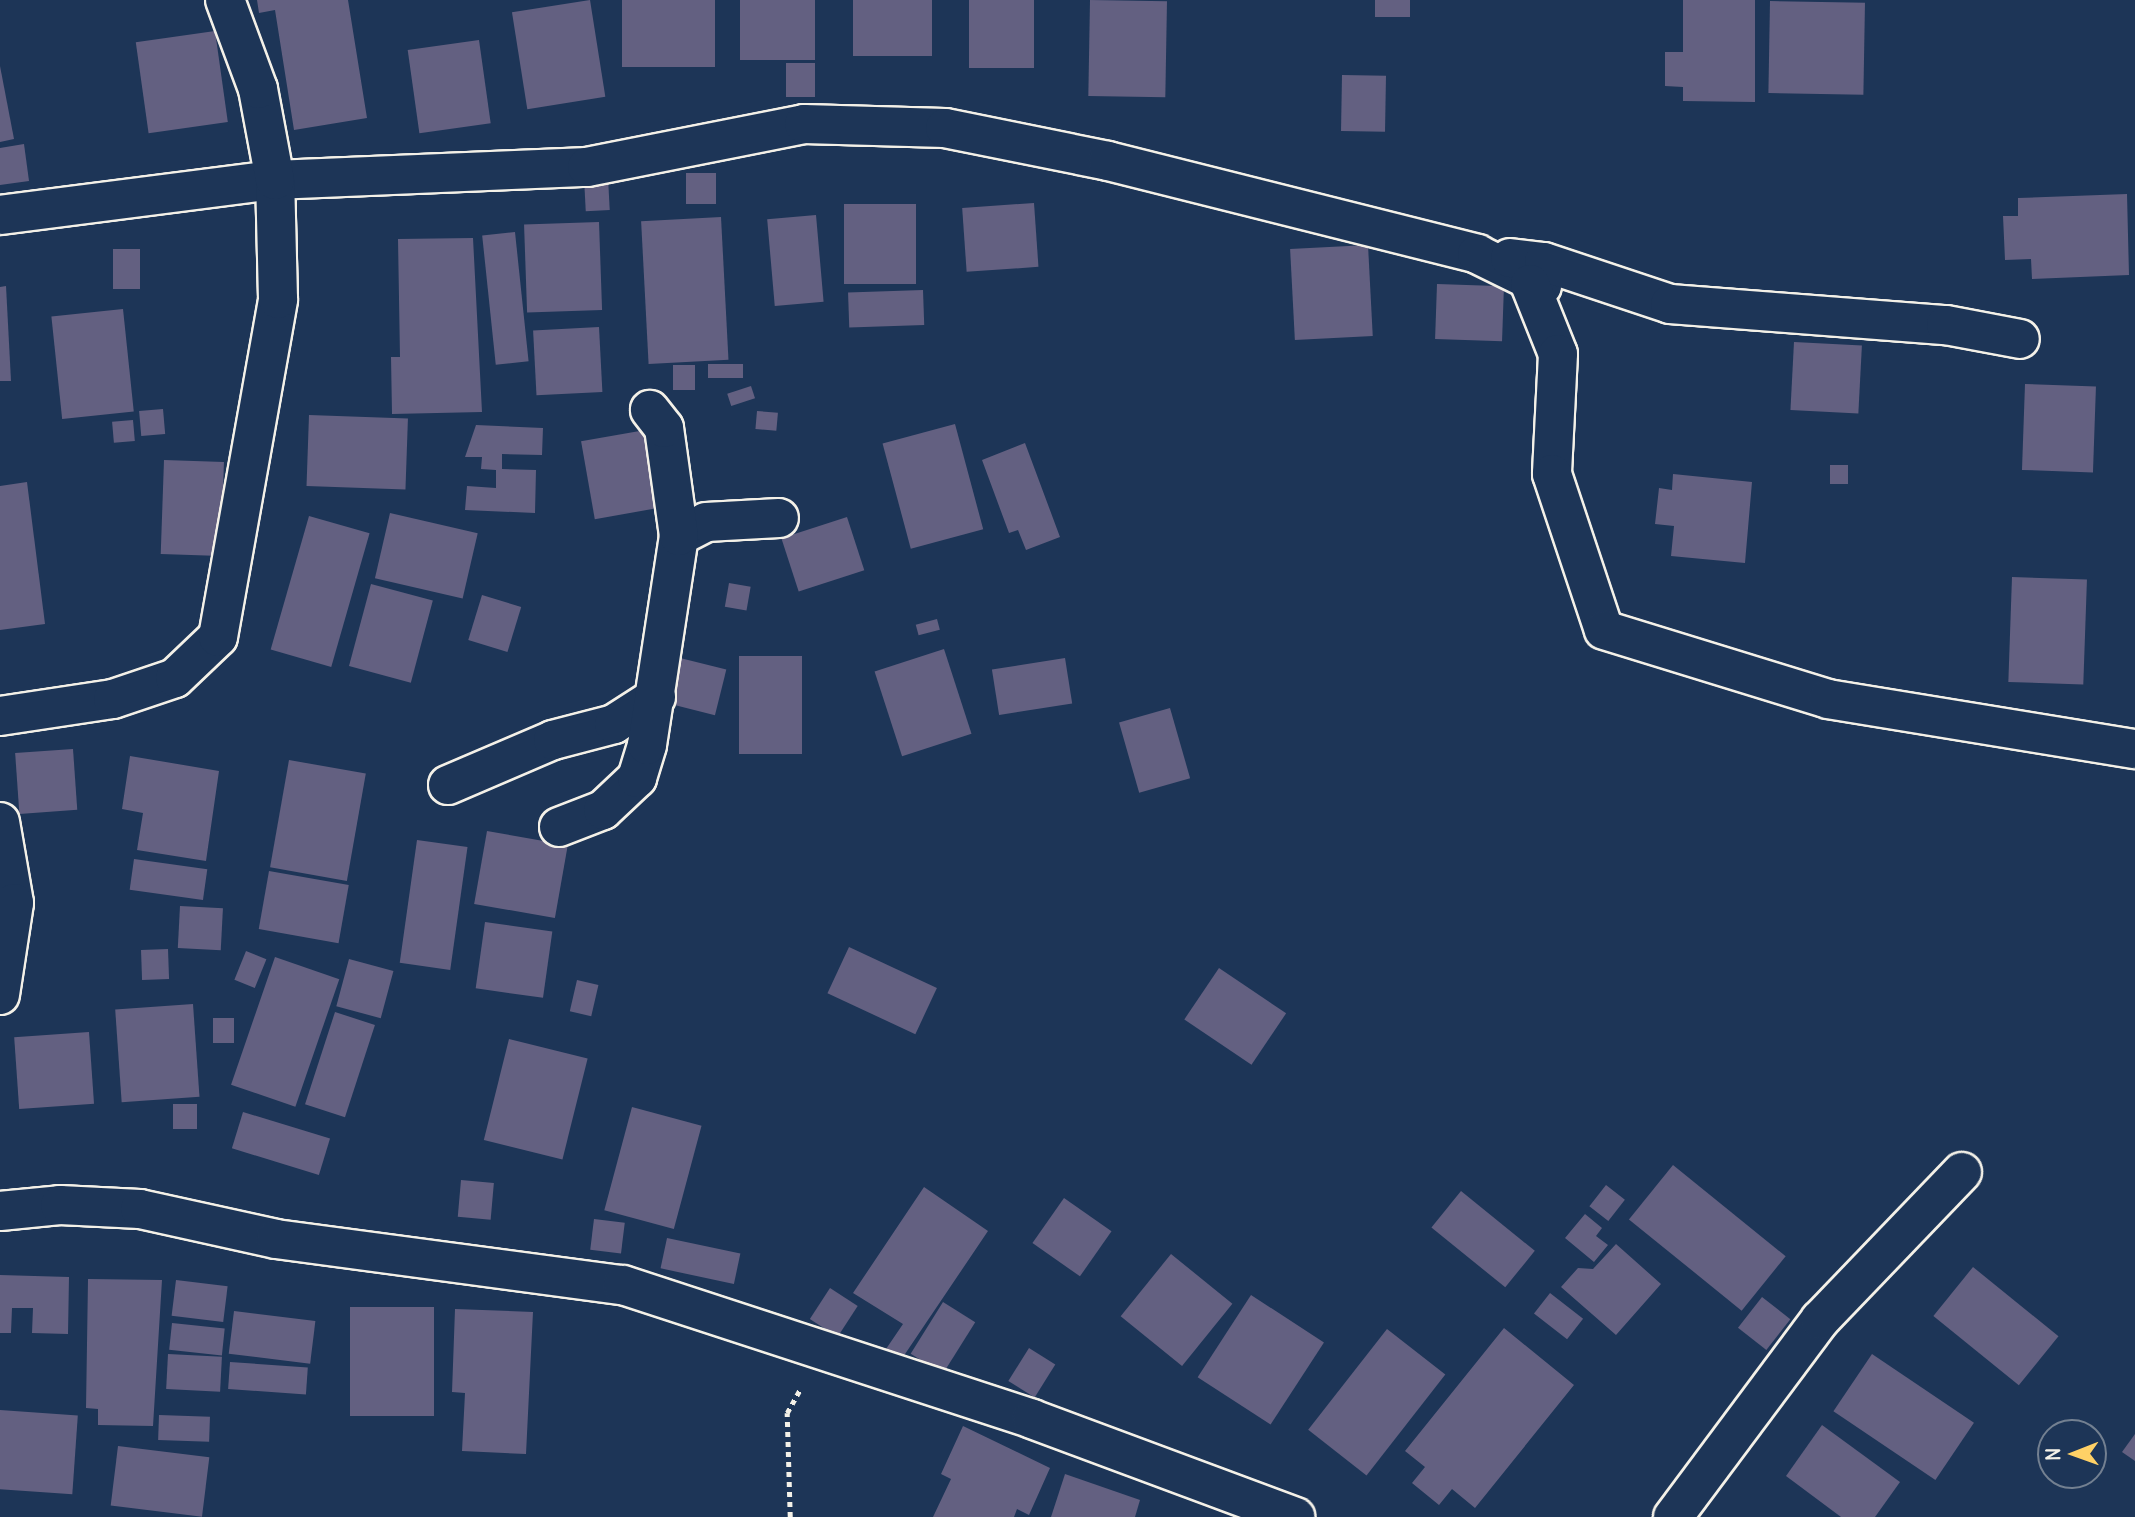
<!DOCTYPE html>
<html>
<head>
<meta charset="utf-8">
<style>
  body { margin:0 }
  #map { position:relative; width:2135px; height:1517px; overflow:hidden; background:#1d3557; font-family:Delius,sans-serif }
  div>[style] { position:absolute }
  .building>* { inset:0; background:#636081; transform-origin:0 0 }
  .path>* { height:4.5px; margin-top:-2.25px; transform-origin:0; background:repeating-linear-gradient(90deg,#f4f1e8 0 5px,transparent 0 10px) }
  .roads { filter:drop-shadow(2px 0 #f4f1e8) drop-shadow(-2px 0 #f4f1e8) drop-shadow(0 2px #f4f1e8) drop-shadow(0 -2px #f4f1e8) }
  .minor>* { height:38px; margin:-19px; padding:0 19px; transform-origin:19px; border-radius:19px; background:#1d3557 }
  span { translate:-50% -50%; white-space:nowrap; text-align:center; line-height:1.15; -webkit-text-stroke:5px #1d3557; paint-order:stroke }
  .north { position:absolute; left:2037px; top:1419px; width:70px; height:70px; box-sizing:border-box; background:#1d3557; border:2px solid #738091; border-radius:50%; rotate:269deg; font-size:19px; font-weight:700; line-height:28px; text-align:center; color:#f4f1e8 }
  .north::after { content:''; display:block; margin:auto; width:24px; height:32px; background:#ffd166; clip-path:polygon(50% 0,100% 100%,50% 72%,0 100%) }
</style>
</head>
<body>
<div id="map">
  <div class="building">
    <div style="clip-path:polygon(257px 0,348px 0,367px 118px,294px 130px,275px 10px,259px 13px)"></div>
    <div style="left:590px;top:0;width:98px;height:79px;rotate:81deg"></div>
    <div style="left:622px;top:0;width:93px;height:67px"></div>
    <div style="left:740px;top:0;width:75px;height:60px"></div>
    <div style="left:853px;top:0;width:79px;height:56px"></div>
    <div style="left:969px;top:0;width:65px;height:68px"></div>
    <div style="left:1090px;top:0;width:77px;height:96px;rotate:1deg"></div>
    <div style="left:1375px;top:0;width:35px;height:17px"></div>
    <div style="clip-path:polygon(1683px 0,1755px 0,1755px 102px,1683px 101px,1683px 87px,1665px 86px,1665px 52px,1683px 52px)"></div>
    <div style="left:1770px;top:1px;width:95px;height:92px;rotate:1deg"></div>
    <div style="left:215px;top:31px;width:92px;height:80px;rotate:82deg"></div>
    <div style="left:479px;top:40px;width:84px;height:72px;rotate:82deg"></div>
    <div style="left:786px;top:63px;width:29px;height:34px"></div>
    <div style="clip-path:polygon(0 66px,14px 139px,0 142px)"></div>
    <div style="left:1342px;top:75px;width:44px;height:56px;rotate:1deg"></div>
    <div style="clip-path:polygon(24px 144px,29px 181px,0 185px,0 148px)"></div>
    <div style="left:686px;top:173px;width:30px;height:31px"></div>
    <div style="left:608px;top:177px;width:33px;height:24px;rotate:87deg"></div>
    <div style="clip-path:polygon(2127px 194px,2129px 275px,2032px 279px,2031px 259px,2005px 260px,2003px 216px,2018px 216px,2018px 198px)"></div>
    <div style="left:1034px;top:203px;width:64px;height:72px;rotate:86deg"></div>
    <div style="left:916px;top:204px;width:80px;height:72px;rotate:90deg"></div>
    <div style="left:816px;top:215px;width:87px;height:49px;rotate:85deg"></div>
    <div style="left:721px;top:217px;width:143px;height:80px;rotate:87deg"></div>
    <div style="left:599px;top:222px;width:88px;height:75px;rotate:88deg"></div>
    <div style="left:515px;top:232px;width:130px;height:33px;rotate:84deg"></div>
    <div style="clip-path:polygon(473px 238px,482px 412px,392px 414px,391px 357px,400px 357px,398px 239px)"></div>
    <div style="left:1368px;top:245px;width:91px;height:78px;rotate:87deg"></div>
    <div style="left:140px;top:249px;width:40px;height:27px;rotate:90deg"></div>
    <div style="left:1437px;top:284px;width:67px;height:55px;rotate:2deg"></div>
    <div style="clip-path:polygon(6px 286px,11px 381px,0 381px,0 287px)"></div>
    <div style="left:923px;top:290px;width:35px;height:75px;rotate:88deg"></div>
    <div style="left:123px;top:309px;width:103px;height:72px;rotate:84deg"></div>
    <div style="left:599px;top:327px;width:65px;height:66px;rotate:87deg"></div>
    <div style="left:1794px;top:342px;width:68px;height:68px;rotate:3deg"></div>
    <div style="left:743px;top:364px;width:14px;height:35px;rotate:90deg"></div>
    <div style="left:673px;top:365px;width:22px;height:25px"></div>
    <div style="left:2025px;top:384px;width:71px;height:86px;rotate:2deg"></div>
    <div style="left:751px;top:386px;width:13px;height:25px;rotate:72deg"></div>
    <div style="left:163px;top:409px;width:25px;height:24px;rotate:85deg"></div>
    <div style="left:757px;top:411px;width:21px;height:18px;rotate:5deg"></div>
    <div style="left:309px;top:415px;width:99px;height:71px;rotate:2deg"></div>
    <div style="left:133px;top:420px;width:21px;height:21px;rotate:85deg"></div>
    <div style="left:955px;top:424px;width:109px;height:75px;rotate:75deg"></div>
    <div style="clip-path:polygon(476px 425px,543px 428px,542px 455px,502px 454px,502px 469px,536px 470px,535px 513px,465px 510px,467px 486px,496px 488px,496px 470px,481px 469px,482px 457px,465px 457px)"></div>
    <div style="left:651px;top:429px;width:79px;height:71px;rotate:80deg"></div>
    <div style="clip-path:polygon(1025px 443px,1060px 537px,1026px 550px,1018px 530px,1009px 533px,982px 460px)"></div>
    <div style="left:164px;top:460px;width:60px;height:94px;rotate:2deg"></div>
    <div style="left:1848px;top:465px;width:19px;height:18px;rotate:90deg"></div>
    <div style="clip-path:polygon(1673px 474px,1752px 482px,1745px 563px,1671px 556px,1674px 526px,1655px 524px,1659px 488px,1672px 490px)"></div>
    <div style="clip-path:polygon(27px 482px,45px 624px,0 630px,0 486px)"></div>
    <div style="left:390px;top:513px;width:90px;height:67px;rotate:13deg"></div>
    <div style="left:309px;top:516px;width:63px;height:139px;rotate:16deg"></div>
    <div style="left:847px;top:517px;width:56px;height:69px;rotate:72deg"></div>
    <div style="left:2012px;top:577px;width:75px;height:105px;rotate:2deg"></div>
    <div style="left:729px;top:583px;width:22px;height:24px;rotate:10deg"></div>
    <div style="left:371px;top:584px;width:64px;height:85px;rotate:15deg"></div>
    <div style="left:482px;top:595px;width:41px;height:47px;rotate:17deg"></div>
    <div style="left:937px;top:619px;width:11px;height:22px;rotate:75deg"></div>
    <div style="left:944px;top:649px;width:89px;height:73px;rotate:72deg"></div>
    <div style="left:672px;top:656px;width:56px;height:47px;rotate:14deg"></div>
    <div style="left:739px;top:656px;width:63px;height:98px"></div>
    <div style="left:1065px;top:658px;width:46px;height:74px;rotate:81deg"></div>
    <div style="left:1170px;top:708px;width:73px;height:53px;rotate:74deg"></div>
    <div style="left:73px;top:749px;width:61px;height:58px;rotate:86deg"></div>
    <div style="clip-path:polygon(130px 756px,219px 771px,206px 861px,137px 850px,143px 813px,122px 809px)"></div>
    <div style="left:289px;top:760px;width:78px;height:109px;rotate:10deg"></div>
    <div style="left:487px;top:831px;width:82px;height:74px;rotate:10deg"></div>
    <div style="left:417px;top:840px;width:51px;height:124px;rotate:8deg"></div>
    <div style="left:134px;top:859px;width:74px;height:31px;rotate:8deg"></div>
    <div style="left:269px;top:871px;width:81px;height:59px;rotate:10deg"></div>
    <div style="left:180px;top:906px;width:43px;height:42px;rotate:3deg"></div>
    <div style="left:485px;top:922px;width:68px;height:67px;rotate:8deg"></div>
    <div style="left:849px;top:947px;width:97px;height:51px;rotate:25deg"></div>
    <div style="left:168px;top:949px;width:30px;height:27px;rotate:88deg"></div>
    <div style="left:246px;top:951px;width:22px;height:31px;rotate:22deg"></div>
    <div style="left:275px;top:957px;width:68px;height:135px;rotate:19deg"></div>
    <div style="left:349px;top:959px;width:46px;height:49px;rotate:15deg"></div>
    <div style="left:1219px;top:968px;width:81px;height:62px;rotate:34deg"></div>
    <div style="left:577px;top:980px;width:22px;height:32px;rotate:13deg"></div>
    <div style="left:193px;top:1004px;width:93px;height:78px;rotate:86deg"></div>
    <div style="left:335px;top:1012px;width:42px;height:97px;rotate:18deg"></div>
    <div style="left:213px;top:1018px;width:21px;height:25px"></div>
    <div style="left:89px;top:1032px;width:72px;height:75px;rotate:86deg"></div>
    <div style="left:509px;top:1039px;width:81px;height:104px;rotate:14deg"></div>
    <div style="left:197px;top:1104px;width:25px;height:24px;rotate:90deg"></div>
    <div style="left:632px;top:1107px;width:72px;height:107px;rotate:15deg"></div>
    <div style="left:243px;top:1112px;width:91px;height:38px;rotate:17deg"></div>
    <div style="left:1673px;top:1165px;width:145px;height:70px;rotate:39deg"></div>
    <div style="left:461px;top:1180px;width:33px;height:37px;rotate:5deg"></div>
    <div style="left:1606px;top:1185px;width:24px;height:27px;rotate:38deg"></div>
    <div style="clip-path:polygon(924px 1187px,988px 1231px,901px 1360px,886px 1349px,903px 1324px,853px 1293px)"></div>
    <div style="left:1461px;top:1191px;width:95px;height:47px;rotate:39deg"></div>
    <div style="left:1064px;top:1198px;width:58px;height:55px;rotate:35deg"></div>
    <div style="clip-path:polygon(1585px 1214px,1602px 1228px,1596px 1236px,1608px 1245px,1594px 1262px,1565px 1238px)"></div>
    <div style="left:594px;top:1219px;width:31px;height:31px;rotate:7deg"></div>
    <div style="left:667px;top:1238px;width:75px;height:31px;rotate:12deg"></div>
    <div style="clip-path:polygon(1616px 1244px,1661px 1284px,1616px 1335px,1561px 1287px,1578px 1268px,1593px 1269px)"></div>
    <div style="left:1171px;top:1254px;width:79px;height:80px;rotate:39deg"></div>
    <div style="left:1973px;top:1267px;width:110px;height:63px;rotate:39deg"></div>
    <div style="clip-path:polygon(0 1275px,69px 1277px,68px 1334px,32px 1333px,33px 1308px,12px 1308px,11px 1333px,0 1333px)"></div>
    <div style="clip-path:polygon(88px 1279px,162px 1280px,153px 1426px,98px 1425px,98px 1409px,86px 1408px)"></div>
    <div style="left:176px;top:1280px;width:52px;height:36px;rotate:7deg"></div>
    <div style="left:830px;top:1288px;width:33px;height:37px;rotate:33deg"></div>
    <div style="left:1550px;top:1293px;width:42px;height:26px;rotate:38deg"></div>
    <div style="left:1251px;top:1295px;width:87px;height:98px;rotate:33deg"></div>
    <div style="left:1762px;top:1297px;width:36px;height:39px;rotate:38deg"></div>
    <div style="left:943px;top:1302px;width:38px;height:61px;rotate:32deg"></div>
    <div style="left:434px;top:1307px;width:109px;height:84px;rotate:90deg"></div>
    <div style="clip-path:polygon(455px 1309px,533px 1312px,526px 1454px,462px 1451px,465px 1393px,452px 1392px)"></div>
    <div style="left:234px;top:1311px;width:82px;height:43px;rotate:7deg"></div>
    <div style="left:172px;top:1323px;width:53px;height:27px;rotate:6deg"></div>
    <div style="clip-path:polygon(1504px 1328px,1574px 1385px,1475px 1508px,1452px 1489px,1439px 1505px,1412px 1483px,1425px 1467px,1405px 1451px)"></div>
    <div style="left:1387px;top:1329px;width:74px;height:128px;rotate:38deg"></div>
    <div style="left:1029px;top:1348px;width:31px;height:39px;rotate:32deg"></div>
    <div style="left:168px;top:1354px;width:54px;height:35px;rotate:3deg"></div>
    <div style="left:1872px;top:1354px;width:123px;height:69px;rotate:34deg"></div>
    <div style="left:230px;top:1362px;width:78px;height:27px;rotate:4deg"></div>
    <div style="left:0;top:1410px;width:78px;height:79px;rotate:4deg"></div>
    <div style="left:159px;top:1415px;width:51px;height:25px;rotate:2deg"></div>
    <div style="clip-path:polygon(1822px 1425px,1900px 1482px,1875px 1517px,1841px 1517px,1786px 1476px)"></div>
    <div style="clip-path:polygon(963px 1426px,1050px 1468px,1029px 1515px,1017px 1509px,1014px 1517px,933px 1517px,951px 1479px,941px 1474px)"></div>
    <div style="clip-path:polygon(2135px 1434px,2135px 1461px,2122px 1452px)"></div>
    <div style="left:118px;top:1446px;width:92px;height:60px;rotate:7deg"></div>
    <div style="clip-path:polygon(1065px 1474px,1140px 1500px,1135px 1517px,1051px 1517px)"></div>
  </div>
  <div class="path">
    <div style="left:790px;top:1517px;width:104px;rotate:-91.7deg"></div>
    <div style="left:787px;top:1413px;width:29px;rotate:-61deg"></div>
  </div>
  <div class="roads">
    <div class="minor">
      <div style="left:0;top:215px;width:277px;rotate:-7.3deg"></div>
      <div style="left:275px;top:180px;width:312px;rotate:-2.4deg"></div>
      <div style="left:587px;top:167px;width:221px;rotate:-11.2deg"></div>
      <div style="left:804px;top:124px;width:141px;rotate:1.6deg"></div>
      <div style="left:945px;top:128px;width:166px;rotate:11.4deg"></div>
      <div style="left:1108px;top:161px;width:381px;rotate:14.1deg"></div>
      <div style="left:1477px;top:254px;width:72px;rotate:26.2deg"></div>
      <div style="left:1542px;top:286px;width:12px;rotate:-171deg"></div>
      <div style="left:1510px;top:258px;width:34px;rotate:7deg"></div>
      <div style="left:1544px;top:262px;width:133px;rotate:18.4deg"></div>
      <div style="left:1670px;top:304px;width:277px;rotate:4.4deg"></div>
      <div style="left:1946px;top:325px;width:75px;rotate:10.7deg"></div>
      <div style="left:1530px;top:284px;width:75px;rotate:68.2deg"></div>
      <div style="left:1558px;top:354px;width:120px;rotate:92.9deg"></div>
      <div style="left:1552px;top:474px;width:164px;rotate:71.6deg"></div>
      <div style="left:1604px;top:630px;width:234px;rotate:17.1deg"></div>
      <div style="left:1828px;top:699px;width:311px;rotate:9.3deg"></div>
      <div style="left:679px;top:536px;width:30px;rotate:-27deg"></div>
      <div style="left:706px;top:522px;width:73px;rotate:-3.1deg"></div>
      <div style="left:0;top:716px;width:114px;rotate:-8.6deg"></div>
      <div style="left:113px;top:699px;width:65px;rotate:-18.7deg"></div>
      <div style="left:175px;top:678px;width:59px;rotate:-43.6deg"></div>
      <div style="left:218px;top:637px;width:343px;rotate:-79.9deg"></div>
      <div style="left:278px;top:299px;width:119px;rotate:-91.4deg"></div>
      <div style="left:275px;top:180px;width:93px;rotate:-100.6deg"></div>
      <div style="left:258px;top:89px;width:95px;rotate:-110.3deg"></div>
      <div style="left:448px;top:785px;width:114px;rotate:-23.2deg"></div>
      <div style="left:553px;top:740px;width:63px;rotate:-14.7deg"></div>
      <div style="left:614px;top:724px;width:50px;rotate:-32.7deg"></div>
      <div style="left:0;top:822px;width:82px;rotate:80.2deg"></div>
      <div style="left:14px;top:903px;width:93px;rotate:98.7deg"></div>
      <div style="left:559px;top:827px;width:47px;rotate:-21.1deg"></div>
      <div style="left:603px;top:810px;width:47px;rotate:-43.3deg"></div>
      <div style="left:637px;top:778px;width:34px;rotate:-73deg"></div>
      <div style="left:647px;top:745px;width:211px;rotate:-81.3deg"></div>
      <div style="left:679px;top:536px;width:109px;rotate:-97.9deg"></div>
      <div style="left:664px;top:428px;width:23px;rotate:-128deg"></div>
      <div style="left:0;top:1211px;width:60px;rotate:-5.7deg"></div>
      <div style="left:60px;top:1205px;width:80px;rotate:2.9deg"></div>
      <div style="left:140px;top:1209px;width:139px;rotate:12.4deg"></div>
      <div style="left:276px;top:1239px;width:350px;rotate:7.6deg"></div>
      <div style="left:623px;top:1285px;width:430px;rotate:18.1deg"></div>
      <div style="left:1032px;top:1419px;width:281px;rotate:20.4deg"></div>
      <div style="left:1673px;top:1517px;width:246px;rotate:-53.3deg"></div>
      <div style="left:1820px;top:1320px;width:205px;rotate:-46.2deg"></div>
    </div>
  </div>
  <div class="north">N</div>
</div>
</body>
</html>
